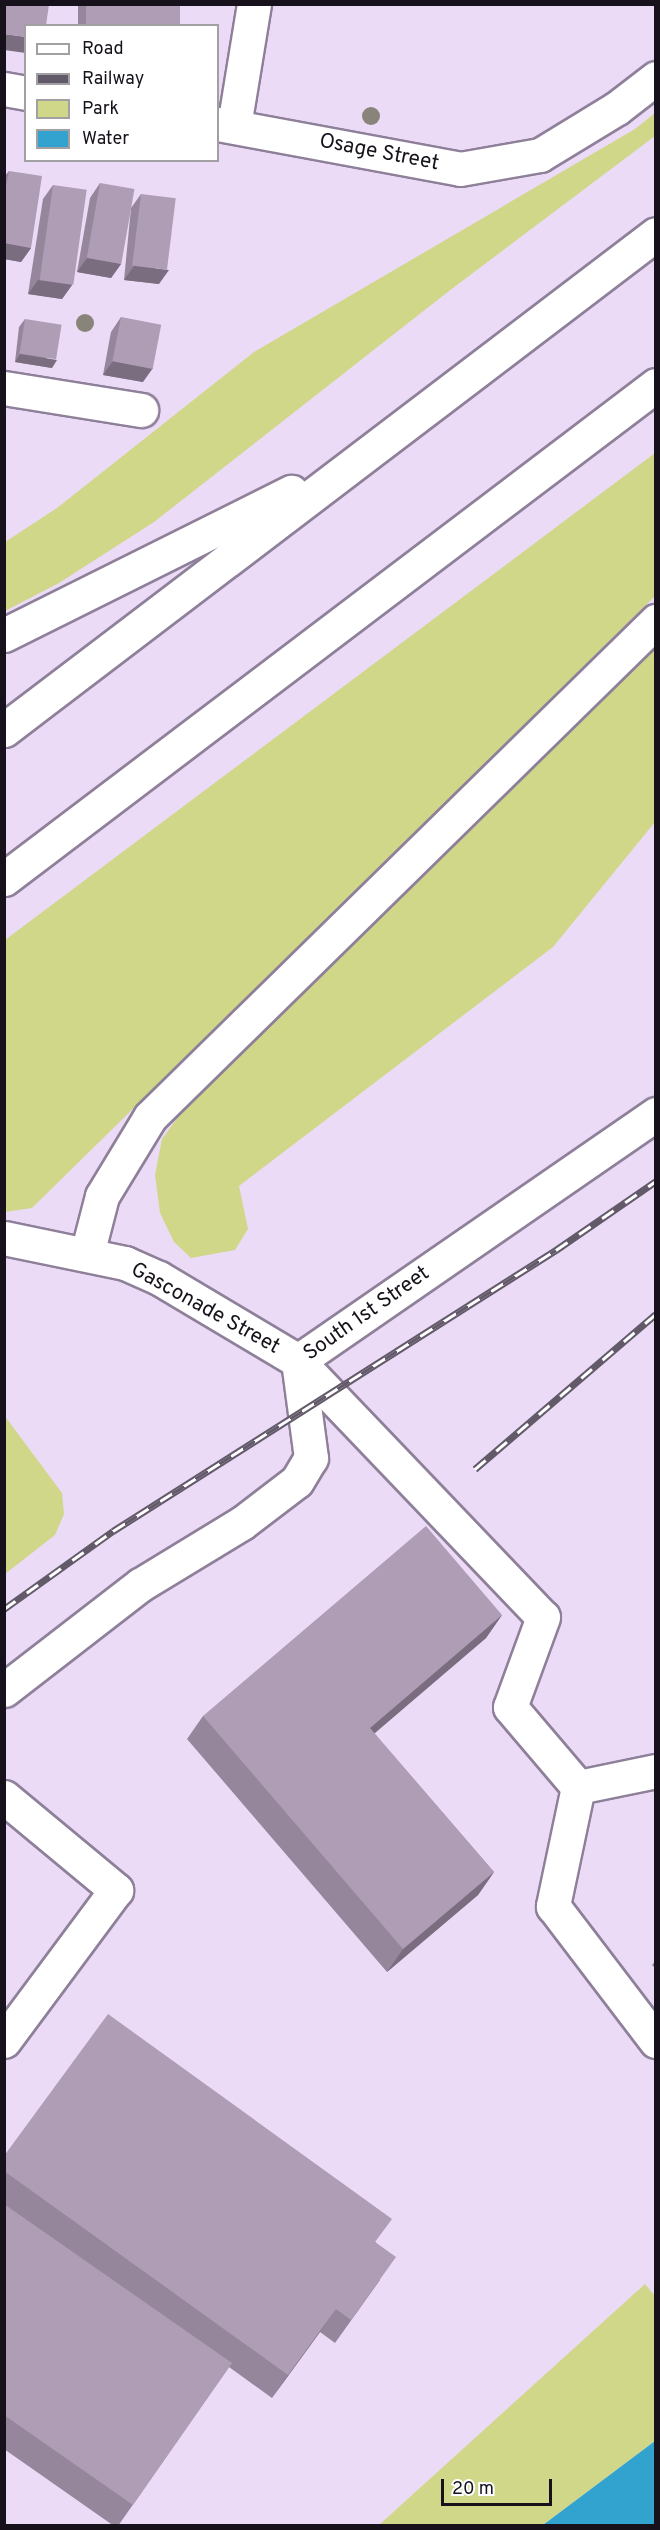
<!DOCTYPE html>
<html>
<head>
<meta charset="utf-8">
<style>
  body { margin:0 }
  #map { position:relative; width:660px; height:2530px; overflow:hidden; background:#ebdbf7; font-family:Overpass,sans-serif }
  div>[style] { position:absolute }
  .green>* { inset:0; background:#d0d789 }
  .water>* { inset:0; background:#32a2cf }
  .roads { filter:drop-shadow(2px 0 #8f809a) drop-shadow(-2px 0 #8f809a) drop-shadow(0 2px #8f809a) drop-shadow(0 -2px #8f809a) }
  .minor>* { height:33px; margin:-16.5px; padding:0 16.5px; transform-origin:16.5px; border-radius:16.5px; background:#fff }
  .highway>* { height:33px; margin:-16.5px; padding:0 16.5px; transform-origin:16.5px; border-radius:16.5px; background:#fff }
  .rail>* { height:7px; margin-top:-3.5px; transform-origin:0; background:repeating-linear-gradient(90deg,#fff 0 14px,#625969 0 28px); box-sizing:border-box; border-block:2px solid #625969 }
  .trees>* { width:18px; height:18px; margin:-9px; border-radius:50%; background:#89847a }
  .wall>* { inset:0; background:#96869c; transform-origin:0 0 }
  .shaded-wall>* { inset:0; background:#7a6d7f }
  .building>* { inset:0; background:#af9cb5; transform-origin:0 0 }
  span { translate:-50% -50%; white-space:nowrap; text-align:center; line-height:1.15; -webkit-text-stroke:5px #fff; paint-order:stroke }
  .street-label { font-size:21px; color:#16111a }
  .frame { position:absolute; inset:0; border:6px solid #16111a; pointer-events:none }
  .legend { position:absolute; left:24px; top:24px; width:195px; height:138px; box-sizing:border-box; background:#fff; border:2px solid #a2a0a3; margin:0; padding:8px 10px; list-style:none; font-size:18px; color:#16111a }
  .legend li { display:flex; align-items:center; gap:12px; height:30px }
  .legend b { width:30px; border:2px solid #a2a0a3 }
  .scale { position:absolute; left:441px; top:2479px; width:111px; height:27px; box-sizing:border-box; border:3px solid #16111a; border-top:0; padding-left:8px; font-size:18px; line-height:21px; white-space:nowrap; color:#16111a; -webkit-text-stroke:4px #fff; paint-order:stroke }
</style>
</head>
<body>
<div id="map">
  <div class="green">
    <div style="clip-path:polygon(655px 113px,655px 136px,449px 291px,154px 522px,59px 583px,5px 611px,5px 542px,57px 508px,254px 352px,635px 129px)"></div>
    <div style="clip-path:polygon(655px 453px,655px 596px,32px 1208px,5px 1212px,5px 940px)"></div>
    <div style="clip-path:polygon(655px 644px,655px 822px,553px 947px,239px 1186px,248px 1229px,235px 1250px,191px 1258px,174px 1242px,160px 1213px,155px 1175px,162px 1139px,189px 1102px,233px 1054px)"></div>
    <div style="clip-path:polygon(4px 1415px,62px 1493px,64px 1514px,55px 1535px,5px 1574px)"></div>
    <div style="clip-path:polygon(645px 2284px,655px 2296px,655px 2441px,543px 2525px,379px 2525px)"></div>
  </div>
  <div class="water">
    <div style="clip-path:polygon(655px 2441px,655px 2525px,543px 2525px)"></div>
  </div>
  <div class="roads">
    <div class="minor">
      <div style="left:4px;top:89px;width:22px;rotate:10deg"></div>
      <div style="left:218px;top:124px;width:246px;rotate:10.5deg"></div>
      <div style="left:460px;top:169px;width:81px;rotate:-9.9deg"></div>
      <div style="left:540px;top:155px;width:90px;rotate:-31.4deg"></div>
      <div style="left:617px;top:108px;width:49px;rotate:-37.6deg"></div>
      <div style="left:234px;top:126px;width:124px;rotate:-80.7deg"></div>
      <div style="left:4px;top:388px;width:139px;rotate:9.1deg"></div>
      <div style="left:4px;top:1238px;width:124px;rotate:11.7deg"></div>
      <div style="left:125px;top:1263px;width:37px;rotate:24deg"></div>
      <div style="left:159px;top:1278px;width:162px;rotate:30.8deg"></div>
      <div style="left:298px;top:1361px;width:354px;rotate:46.3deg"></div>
      <div style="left:543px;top:1617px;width:96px;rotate:110.1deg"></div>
      <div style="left:510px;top:1707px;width:105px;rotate:49.6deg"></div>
      <div style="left:298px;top:1361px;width:435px;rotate:-34.6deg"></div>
      <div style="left:4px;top:1690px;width:172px;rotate:-37.7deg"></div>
      <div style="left:140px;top:1585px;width:119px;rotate:-31.3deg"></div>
      <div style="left:242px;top:1523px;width:69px;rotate:-37.4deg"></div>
      <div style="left:297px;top:1481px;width:27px;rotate:-59deg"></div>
      <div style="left:311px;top:1458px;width:98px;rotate:-97.6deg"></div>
      <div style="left:656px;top:1771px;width:80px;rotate:168.4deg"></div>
      <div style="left:578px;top:1787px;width:122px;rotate:101.9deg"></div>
      <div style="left:553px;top:1906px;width:170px;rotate:52.7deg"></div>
      <div style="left:4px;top:1797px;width:146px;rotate:39.7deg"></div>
      <div style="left:116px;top:1890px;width:188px;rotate:126.6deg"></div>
    </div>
    <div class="highway">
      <div style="left:4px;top:635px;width:321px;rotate:-26.5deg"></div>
      <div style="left:4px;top:730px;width:819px;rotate:-37.26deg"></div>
      <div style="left:4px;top:879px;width:818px;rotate:-37.15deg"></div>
      <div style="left:87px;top:1254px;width:60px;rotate:-75.5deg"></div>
      <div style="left:102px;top:1196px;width:92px;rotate:-58.7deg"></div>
      <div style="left:150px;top:1117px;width:709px;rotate:-44.43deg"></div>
    </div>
  </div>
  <div class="rail">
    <div style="left:475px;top:1469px;width:238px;rotate:-40.6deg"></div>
    <div style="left:4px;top:1609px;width:134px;rotate:-35.6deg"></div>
    <div style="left:113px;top:1531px;width:525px;rotate:-32.39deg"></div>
    <div style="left:556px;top:1250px;width:121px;rotate:-34.6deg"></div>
  </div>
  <div class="trees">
    <div style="left:371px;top:116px"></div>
    <div style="left:85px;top:323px"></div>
  </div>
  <div class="wall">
    <div style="left:78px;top:4px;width:102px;height:22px"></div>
    <div style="clip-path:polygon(9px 171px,31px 248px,21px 262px,4px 259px,4px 177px)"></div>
    <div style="clip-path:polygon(100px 183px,121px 264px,111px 278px,77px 272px,90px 198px)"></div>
    <div style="clip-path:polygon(53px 185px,72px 285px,62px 299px,28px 294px,43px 199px)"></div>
    <div style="clip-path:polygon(141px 194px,159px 284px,124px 280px,131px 208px)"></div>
    <div style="clip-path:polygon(121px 317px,143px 382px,103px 375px,111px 332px)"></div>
    <div style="clip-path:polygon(25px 319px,52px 368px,15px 362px,19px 327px)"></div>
    <div style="clip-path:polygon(502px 1615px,486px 1638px,374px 1733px,494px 1872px,478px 1895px,387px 1972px,187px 1739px,203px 1716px)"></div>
    <div style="clip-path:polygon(656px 1960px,656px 1969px,652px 1965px)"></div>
    <div style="clip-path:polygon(4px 2156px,376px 2242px,380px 2280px,335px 2343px,320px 2332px,272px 2398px,229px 2367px,118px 2526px,114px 2526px,4px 2449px)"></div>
  </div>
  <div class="shaded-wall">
    <div style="clip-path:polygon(4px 34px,26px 37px,26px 53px,4px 50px)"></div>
    <div style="clip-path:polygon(4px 243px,31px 248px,21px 262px,4px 259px)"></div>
    <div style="clip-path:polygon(87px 258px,121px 264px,111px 278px,77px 272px)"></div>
    <div style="clip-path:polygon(134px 266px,169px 270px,159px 284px,124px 280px)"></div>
    <div style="clip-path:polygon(38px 280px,72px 285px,62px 299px,28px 294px)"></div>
    <div style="clip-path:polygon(20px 354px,57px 360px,52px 368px,15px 362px)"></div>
    <div style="clip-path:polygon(113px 361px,153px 368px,143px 382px,103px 375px)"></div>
    <div style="clip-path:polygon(502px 1615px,486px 1638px,354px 1751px,370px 1728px)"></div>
    <div style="clip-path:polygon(494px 1872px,478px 1895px,387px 1972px,403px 1949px)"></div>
    <div style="clip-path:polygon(336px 2309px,320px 2332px,272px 2398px,288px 2375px)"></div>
  </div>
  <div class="building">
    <div style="clip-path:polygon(4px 4px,49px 4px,46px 26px,26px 26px,26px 37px,4px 34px)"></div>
    <div style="left:86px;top:4px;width:94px;height:22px"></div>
    <div style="clip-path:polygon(9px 171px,42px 176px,31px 248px,4px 243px,4px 195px)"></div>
    <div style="left:100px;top:183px;width:35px;height:76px;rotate:10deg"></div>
    <div style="left:53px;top:185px;width:34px;height:96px;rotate:8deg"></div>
    <div style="left:141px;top:194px;width:35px;height:72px;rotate:7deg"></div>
    <div style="left:121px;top:317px;width:41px;height:45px;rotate:11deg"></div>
    <div style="left:25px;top:319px;width:37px;height:35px;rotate:9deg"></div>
    <div style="clip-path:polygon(426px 1526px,502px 1615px,370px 1728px,494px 1872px,403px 1949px,203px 1716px)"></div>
    <div style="clip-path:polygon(108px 2014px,392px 2219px,375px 2242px,396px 2257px,351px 2320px,336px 2309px,288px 2375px,4px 2171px,4px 2156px)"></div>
    <div style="clip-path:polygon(4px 2204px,232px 2363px,133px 2505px,4px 2415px)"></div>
  </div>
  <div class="street-label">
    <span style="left:379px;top:153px;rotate:11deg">Osage Street</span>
    <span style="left:205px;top:1309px;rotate:29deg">Gasconade Street</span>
    <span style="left:367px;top:1314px;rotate:-35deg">South 1st Street</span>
  </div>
  <div class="frame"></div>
  <ul class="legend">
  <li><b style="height:8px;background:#fff"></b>Road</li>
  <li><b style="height:8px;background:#625969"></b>Railway</li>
  <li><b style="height:16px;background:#d0d789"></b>Park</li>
  <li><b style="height:16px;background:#32a2cf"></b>Water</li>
  </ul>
  <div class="scale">20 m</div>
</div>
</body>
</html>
